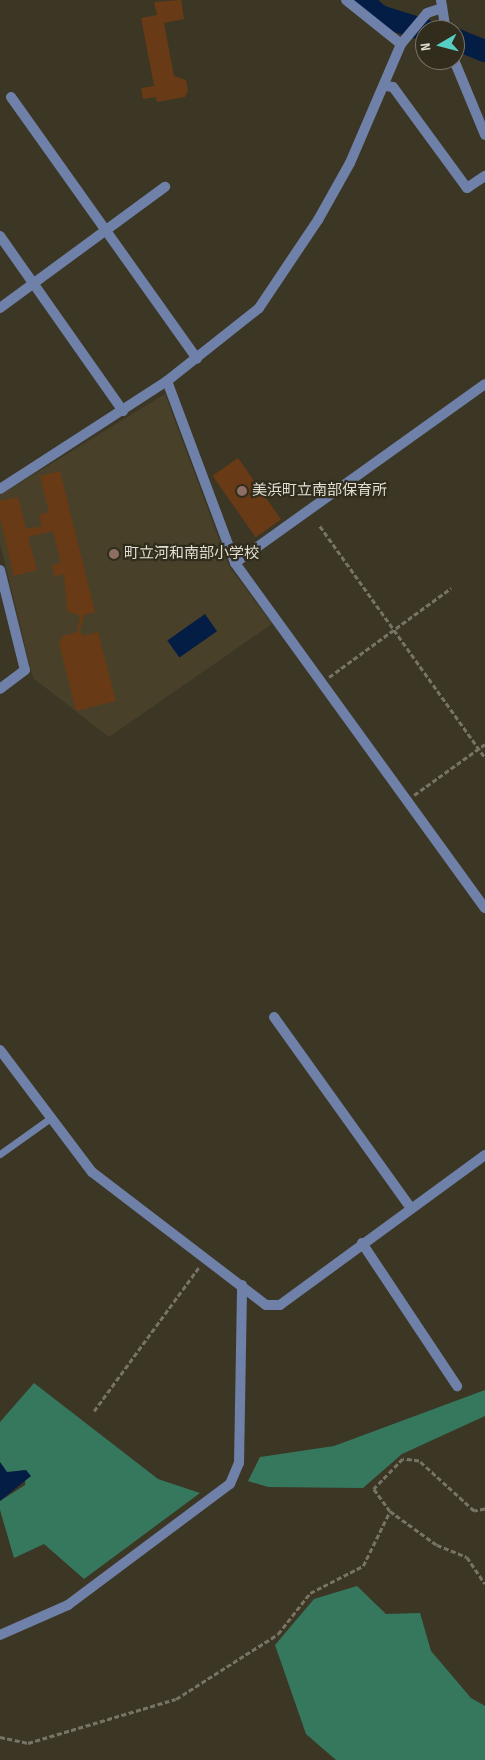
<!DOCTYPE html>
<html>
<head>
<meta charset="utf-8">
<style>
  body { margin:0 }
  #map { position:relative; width:485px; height:1760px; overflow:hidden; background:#3c3625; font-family:"Sofia Sans Condensed","Noto Sans JP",sans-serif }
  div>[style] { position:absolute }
  .built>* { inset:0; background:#484028 }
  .forest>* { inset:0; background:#36785d }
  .water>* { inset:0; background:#041d45; transform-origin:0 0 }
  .river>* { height:22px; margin:-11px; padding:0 11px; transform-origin:11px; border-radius:11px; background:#041d45 }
  .building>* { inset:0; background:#683b16; transform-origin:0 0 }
  .path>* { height:2.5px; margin-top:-1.25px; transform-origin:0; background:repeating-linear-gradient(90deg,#787465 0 5px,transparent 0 7.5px) }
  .service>* { height:7px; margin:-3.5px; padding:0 3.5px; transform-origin:3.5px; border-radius:3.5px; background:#6f81a8 }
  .minor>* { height:10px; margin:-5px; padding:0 5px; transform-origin:5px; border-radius:5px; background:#6f81a8 }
  .dots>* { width:14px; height:14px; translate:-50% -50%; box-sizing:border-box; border:2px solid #312c1c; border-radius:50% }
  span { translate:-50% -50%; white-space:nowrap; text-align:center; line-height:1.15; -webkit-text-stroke:4.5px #312c1c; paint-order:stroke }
  .poi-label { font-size:15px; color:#e0ddd2 }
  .left { translate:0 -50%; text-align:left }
  .north { position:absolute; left:415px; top:20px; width:50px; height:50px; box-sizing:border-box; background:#312c1c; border:1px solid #777365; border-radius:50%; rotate:262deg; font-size:14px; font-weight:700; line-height:20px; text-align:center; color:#e0ddd2 }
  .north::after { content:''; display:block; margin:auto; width:18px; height:22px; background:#56cec4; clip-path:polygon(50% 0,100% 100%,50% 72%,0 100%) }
</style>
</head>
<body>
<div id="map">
  <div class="built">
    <div style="clip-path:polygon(165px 394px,229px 566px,272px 624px,109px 737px,33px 678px,0 543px,0 495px)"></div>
  </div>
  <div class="forest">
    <div style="clip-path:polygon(34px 1383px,158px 1479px,200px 1493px,84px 1579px,44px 1544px,14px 1558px,0 1510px,0 1501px,25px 1485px,26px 1470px,7px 1473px,0 1462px,0 1422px)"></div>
    <div style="clip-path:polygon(485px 1390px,485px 1416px,402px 1454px,363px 1488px,268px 1487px,248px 1481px,260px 1457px,334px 1446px)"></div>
    <div style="clip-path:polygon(357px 1586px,386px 1614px,420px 1613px,431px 1651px,471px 1698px,485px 1706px,485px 1760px,336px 1760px,306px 1734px,275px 1645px,314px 1599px)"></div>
  </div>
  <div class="water">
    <div style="left:205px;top:614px;width:21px;height:46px;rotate:55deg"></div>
    <div style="clip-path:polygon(0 1462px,7px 1472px,26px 1470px,31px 1476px,0 1501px)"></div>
  </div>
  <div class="river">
    <div style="left:361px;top:0;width:25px;rotate:40deg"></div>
    <div style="left:380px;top:16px;width:47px;rotate:17.3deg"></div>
    <div style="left:455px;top:39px;width:32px;rotate:22deg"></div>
  </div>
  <div class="building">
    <div style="clip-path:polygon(181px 0,184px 19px,164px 23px,174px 76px,186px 80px,188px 91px,185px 97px,157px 102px,156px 97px,143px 99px,141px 88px,154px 86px,141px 18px,157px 15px,154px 2px)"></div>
    <div style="left:238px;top:458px;width:75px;height:31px;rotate:55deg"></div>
    <div style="clip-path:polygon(60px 471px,95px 612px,84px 615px,80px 631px,83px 636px,98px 632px,116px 701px,76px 711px,59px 643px,63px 636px,77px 632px,80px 616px,67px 611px,64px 574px,55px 577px,52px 565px,61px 563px,53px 531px,28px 537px,37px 570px,14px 576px,0 518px,0 501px,18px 497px,26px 529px,42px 526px,39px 515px,49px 512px,40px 476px)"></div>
  </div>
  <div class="path">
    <div style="left:320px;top:526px;width:284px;rotate:54.5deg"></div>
    <div style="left:329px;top:677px;width:151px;rotate:-36.1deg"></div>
    <div style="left:414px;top:795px;width:87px;rotate:-35.7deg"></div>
    <div style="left:94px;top:1411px;width:178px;rotate:-53.9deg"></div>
    <div style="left:485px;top:1509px;width:11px;rotate:170deg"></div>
    <div style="left:474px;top:1511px;width:74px;rotate:-137.7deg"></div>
    <div style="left:419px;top:1461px;width:16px;rotate:-173deg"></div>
    <div style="left:403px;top:1459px;width:42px;rotate:134deg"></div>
    <div style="left:374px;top:1489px;width:27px;rotate:54deg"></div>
    <div style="left:390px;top:1511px;width:58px;rotate:35.9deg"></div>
    <div style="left:437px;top:1545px;width:32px;rotate:22deg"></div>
    <div style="left:467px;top:1557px;width:32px;rotate:56deg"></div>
    <div style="left:0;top:1737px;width:29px;rotate:12deg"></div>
    <div style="left:28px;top:1743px;width:154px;rotate:-16.6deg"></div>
    <div style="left:176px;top:1699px;width:121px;rotate:-32.5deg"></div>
    <div style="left:278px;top:1634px;width:52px;rotate:-52deg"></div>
    <div style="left:310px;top:1593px;width:59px;rotate:-27deg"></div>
    <div style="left:363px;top:1566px;width:61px;rotate:-63.9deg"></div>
  </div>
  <div class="service">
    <div style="left:0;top:1154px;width:60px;rotate:-35.5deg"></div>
  </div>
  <div class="minor">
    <div style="left:346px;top:0;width:70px;rotate:38.7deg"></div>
    <div style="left:441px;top:0;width:30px;rotate:81deg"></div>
    <div style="left:454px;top:60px;width:81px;rotate:67.5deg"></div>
    <div style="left:386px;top:86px;width:7px;rotate:8deg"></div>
    <div style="left:393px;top:87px;width:125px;rotate:53.8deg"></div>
    <div style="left:467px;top:188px;width:22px;rotate:-34deg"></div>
    <div style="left:11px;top:97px;width:321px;rotate:54.6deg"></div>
    <div style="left:0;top:236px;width:214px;rotate:54.9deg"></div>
    <div style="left:0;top:308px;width:205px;rotate:-36.3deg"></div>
    <div style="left:167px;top:381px;width:194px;rotate:69.5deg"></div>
    <div style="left:235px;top:563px;width:426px;rotate:54.1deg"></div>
    <div style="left:0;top:489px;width:199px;rotate:-32.9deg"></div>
    <div style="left:167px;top:381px;width:117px;rotate:-38.4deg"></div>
    <div style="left:259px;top:308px;width:106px;rotate:-56.2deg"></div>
    <div style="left:318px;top:220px;width:65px;rotate:-60.7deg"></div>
    <div style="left:350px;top:163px;width:129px;rotate:-66.8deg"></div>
    <div style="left:401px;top:44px;width:40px;rotate:-50deg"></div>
    <div style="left:427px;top:13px;width:16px;rotate:-18deg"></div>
    <div style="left:235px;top:563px;width:307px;rotate:-35.6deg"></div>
    <div style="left:0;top:570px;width:103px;rotate:76deg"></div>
    <div style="left:25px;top:670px;width:31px;rotate:143deg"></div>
    <div style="left:274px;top:1017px;width:234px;rotate:54.4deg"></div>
    <div style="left:0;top:1050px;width:153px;rotate:53deg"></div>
    <div style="left:92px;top:1172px;width:219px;rotate:37.4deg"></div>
    <div style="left:266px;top:1305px;width:14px"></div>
    <div style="left:280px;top:1305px;width:254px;rotate:-36.2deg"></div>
    <div style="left:362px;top:1243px;width:172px;rotate:56.4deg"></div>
    <div style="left:0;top:1635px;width:74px;rotate:-23.8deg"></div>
    <div style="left:68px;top:1605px;width:202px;rotate:-36.8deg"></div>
    <div style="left:230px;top:1484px;width:23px;rotate:-67deg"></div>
    <div style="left:239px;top:1463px;width:178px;rotate:-89deg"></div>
  </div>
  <div class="dots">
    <div style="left:242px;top:491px;background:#8d6e63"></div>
    <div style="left:114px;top:554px;background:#8d6e63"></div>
  </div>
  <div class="poi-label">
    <span class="left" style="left:252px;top:491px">美浜町立南部保育所</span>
    <span class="left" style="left:124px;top:554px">町立河和南部小学校</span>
  </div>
  <div class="north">N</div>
</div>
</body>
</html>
